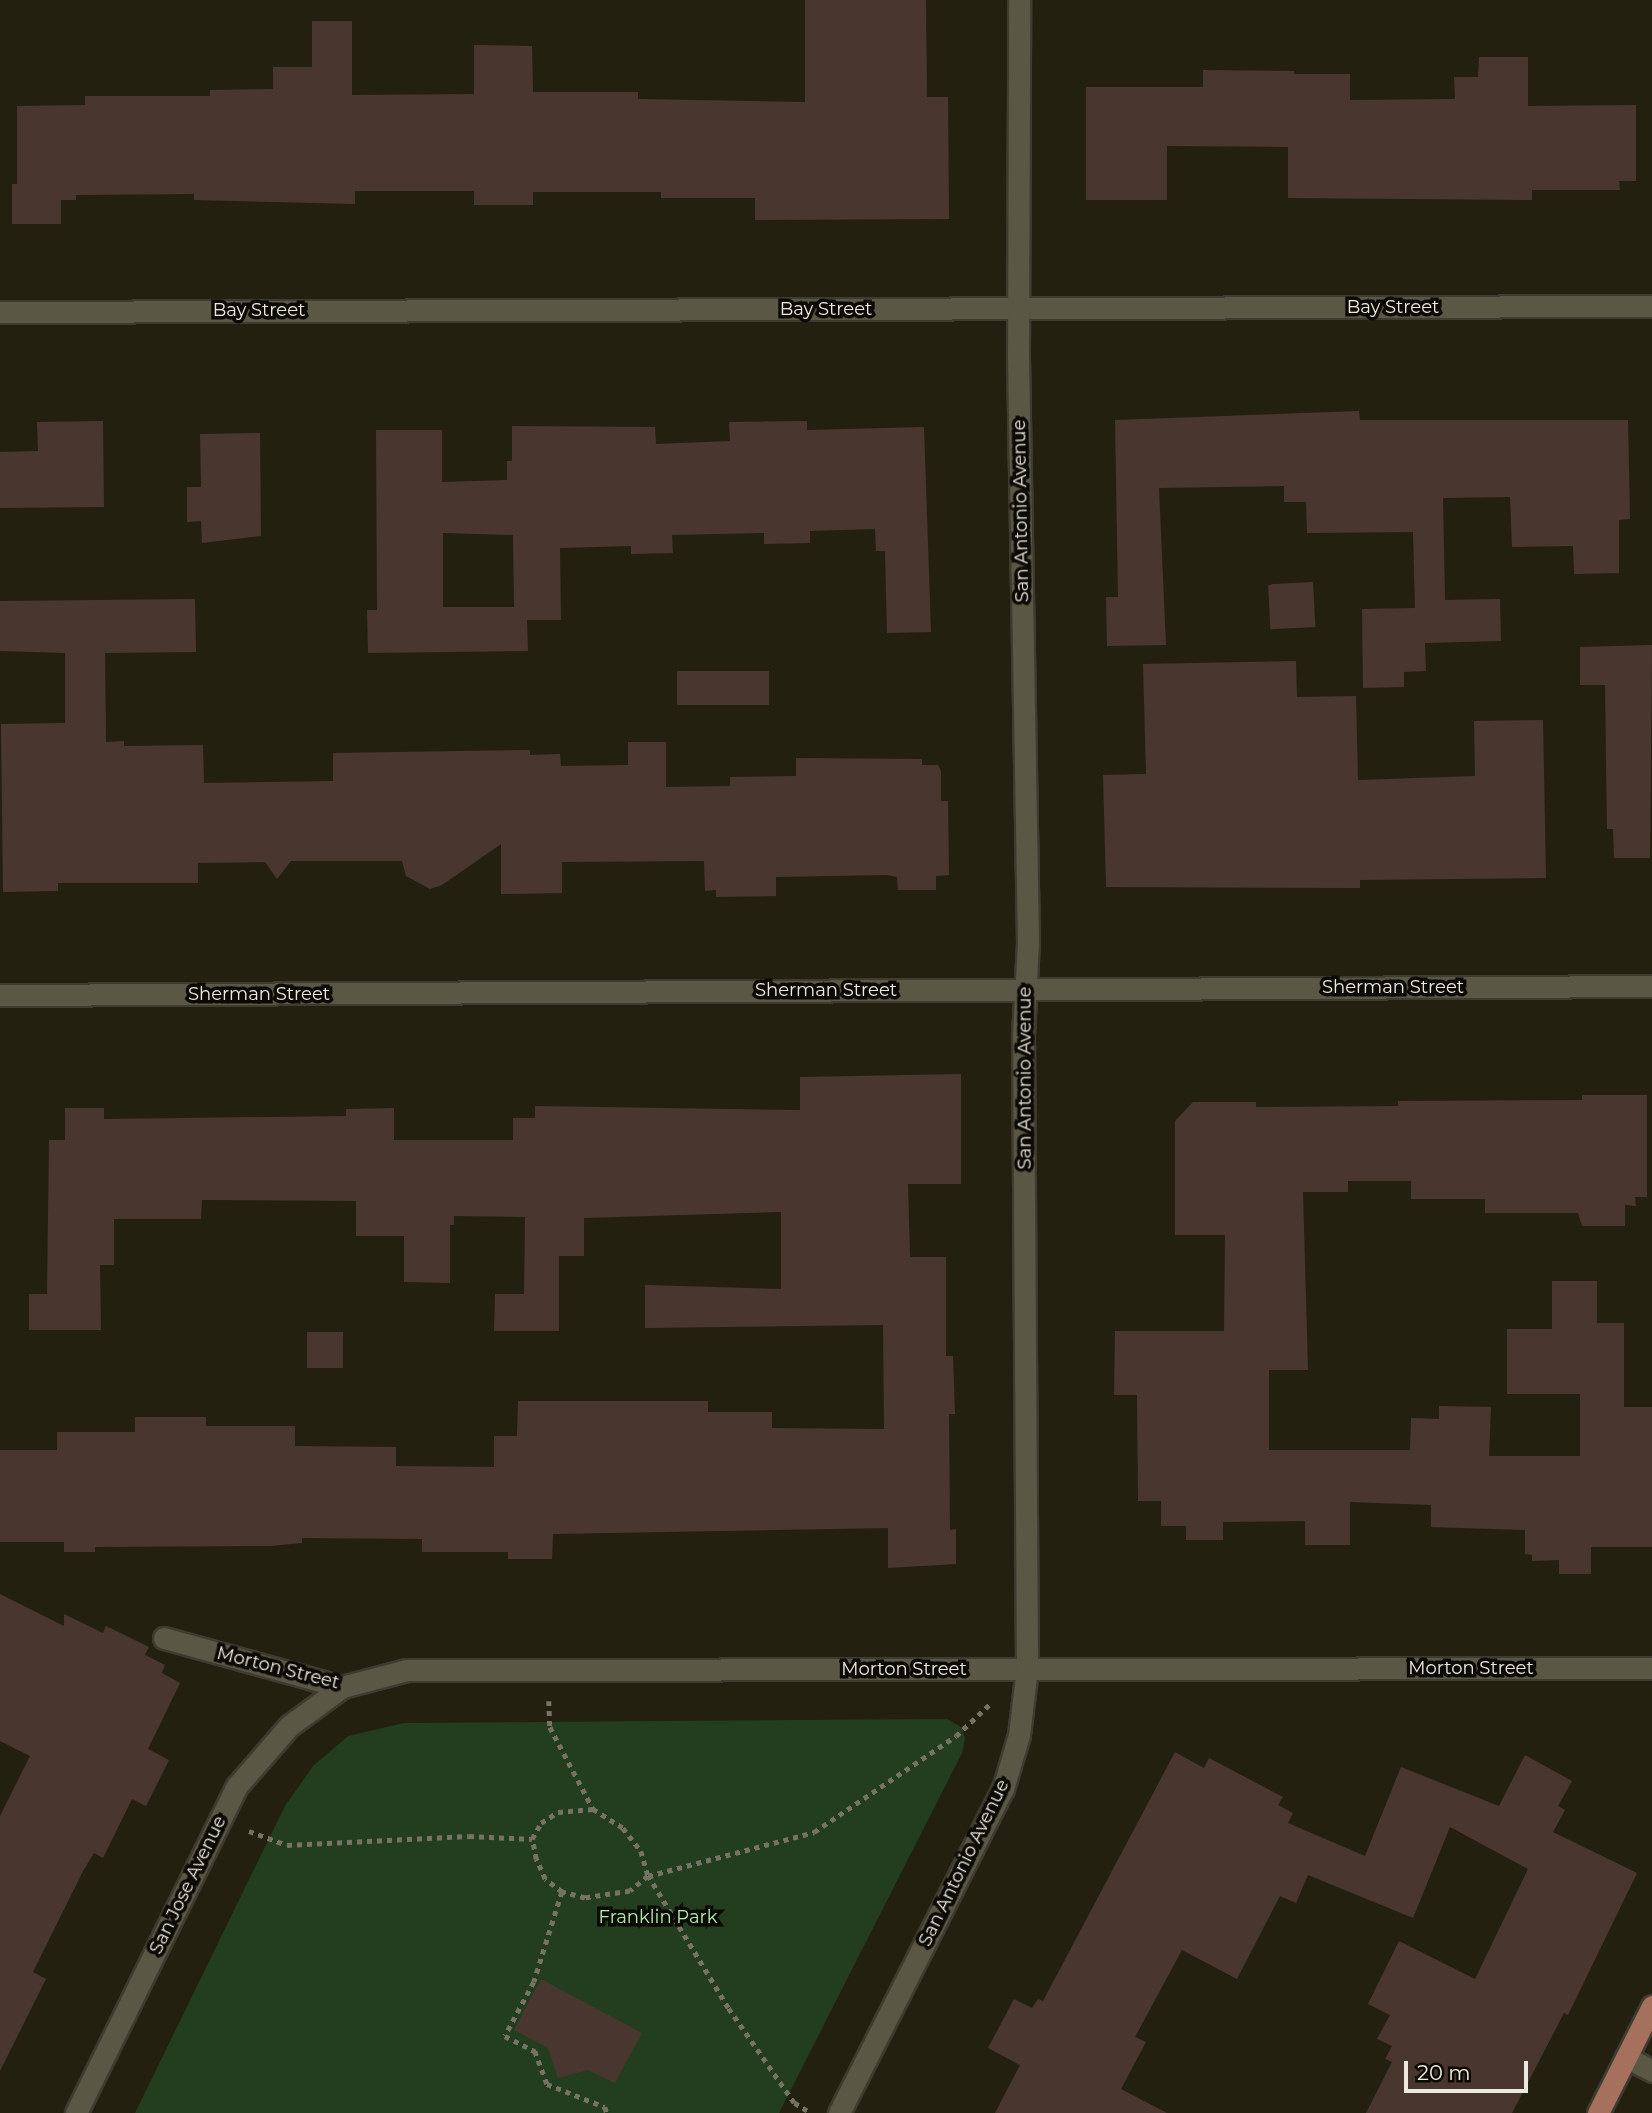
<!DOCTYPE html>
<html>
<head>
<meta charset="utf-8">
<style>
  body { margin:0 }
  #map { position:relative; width:1652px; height:2113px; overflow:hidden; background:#242010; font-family:Montserrat,sans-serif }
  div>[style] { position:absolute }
  .green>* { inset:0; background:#233d1f }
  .building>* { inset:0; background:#49372f; transform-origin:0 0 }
  .path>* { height:4.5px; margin-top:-2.25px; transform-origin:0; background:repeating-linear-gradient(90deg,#767365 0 5px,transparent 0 10px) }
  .roads { filter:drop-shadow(2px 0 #3e3b31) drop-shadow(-2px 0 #3e3b31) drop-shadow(0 2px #3e3b31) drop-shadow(0 -2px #3e3b31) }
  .street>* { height:21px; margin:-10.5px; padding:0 10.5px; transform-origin:10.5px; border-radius:10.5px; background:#5b5745 }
  .primary>* { height:21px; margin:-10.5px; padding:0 10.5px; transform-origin:10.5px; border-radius:10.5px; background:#a5705c }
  span { translate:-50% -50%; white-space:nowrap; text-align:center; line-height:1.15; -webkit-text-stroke:7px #0b0a04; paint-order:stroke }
  .street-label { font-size:18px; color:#eceae0 }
  .park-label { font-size:18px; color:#b2eda8 }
  .scale { position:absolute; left:1404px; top:2061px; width:124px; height:32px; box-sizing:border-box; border:4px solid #eceae0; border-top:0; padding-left:9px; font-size:21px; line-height:24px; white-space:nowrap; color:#eceae0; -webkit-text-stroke:5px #0b0a04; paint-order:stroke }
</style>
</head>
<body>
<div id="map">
  <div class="green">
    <div style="clip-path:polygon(947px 1719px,961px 1727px,965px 1738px,962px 1753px,779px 2113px,135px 2113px,285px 1806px,313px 1766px,348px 1736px,404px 1723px)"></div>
  </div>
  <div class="building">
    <div style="clip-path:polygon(805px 0,926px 0,927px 97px,948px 97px,949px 219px,755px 220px,755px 198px,661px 198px,661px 192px,533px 192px,533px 205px,474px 205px,474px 191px,355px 191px,355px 204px,194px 200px,194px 194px,76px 195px,76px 200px,61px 200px,61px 224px,12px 224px,12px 184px,17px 184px,17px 106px,85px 105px,85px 96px,210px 96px,210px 90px,273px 89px,273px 67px,312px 67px,312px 21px,352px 21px,352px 95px,474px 94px,474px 45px,532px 46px,533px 92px,638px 92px,638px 99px,805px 102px)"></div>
    <div style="clip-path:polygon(1479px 57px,1528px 57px,1528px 106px,1636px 105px,1636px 181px,1619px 181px,1620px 190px,1532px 190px,1532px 200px,1288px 198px,1288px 147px,1167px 146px,1167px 200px,1086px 200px,1086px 87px,1203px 87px,1203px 70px,1294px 71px,1294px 74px,1350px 74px,1350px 100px,1455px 99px,1454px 77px,1478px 77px)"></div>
    <div style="clip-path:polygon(1359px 411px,1360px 420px,1628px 420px,1630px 519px,1619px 520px,1619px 573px,1574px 574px,1573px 546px,1512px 547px,1510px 497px,1443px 498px,1445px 600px,1500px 599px,1501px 641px,1425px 643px,1426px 671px,1404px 672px,1404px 687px,1363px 688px,1362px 609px,1415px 608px,1413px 532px,1307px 533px,1306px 502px,1284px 502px,1284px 486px,1159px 488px,1166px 645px,1107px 646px,1106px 597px,1118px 597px,1115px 420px)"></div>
    <div style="clip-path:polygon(103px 421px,104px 507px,0 508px,0 452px,38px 451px,37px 422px)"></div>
    <div style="clip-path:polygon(evenodd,807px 421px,807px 430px,924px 427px,931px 632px,887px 633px,885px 551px,876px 551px,875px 529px,810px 531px,810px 543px,764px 544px,764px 533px,672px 535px,673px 553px,631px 554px,631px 546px,560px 548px,561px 620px,527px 620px,528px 651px,368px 653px,367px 610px,377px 610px,376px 430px,442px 430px,442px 482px,507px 480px,507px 461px,512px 461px,512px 426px,655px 427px,656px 444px,730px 441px,729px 422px,807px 421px,443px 533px,513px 535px,514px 607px,443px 607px,443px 533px)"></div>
    <div style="clip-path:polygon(260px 433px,261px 536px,202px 543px,201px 521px,187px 522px,187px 487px,201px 487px,200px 434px)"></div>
    <div style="left:1313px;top:582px;width:45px;height:45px;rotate:87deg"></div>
    <div style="clip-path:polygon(195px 599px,196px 652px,105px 653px,106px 742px,124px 741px,124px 746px,203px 745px,204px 783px,333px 781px,333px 753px,530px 750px,530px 755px,560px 754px,561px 766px,628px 765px,628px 742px,666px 742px,666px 787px,730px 786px,730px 777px,796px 776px,796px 758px,922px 759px,922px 765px,938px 765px,941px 771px,941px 801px,948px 801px,949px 875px,936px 876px,936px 890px,898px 890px,897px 877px,887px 875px,776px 877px,776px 896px,716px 897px,716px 890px,705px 891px,704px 861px,562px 862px,562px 893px,501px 894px,501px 844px,442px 885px,430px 889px,406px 876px,402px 861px,291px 861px,277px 879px,265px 862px,198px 863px,198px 883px,58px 883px,58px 891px,3px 892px,1px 724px,65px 723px,65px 653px,0 651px,0 601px)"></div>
    <div style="clip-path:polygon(1652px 645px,1650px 858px,1614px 858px,1613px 829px,1607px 829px,1605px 685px,1580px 685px,1580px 647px)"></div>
    <div style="clip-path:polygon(1296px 661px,1297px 697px,1356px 696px,1358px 780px,1475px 776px,1474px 721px,1543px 720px,1546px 878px,1360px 880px,1360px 888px,1106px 887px,1103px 775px,1146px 774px,1143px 664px)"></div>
    <div style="left:769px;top:671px;width:34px;height:92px;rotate:90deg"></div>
    <div style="clip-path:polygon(961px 1074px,961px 1184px,908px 1184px,910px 1257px,946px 1257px,946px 1356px,953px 1356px,955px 1414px,949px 1414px,950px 1530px,956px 1529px,956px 1564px,888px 1568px,888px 1528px,553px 1534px,552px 1559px,508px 1559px,508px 1552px,422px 1552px,422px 1539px,302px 1538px,302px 1543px,271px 1546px,95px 1547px,95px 1552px,64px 1552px,64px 1542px,0 1542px,0 1450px,57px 1450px,57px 1432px,135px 1432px,135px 1417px,206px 1417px,206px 1426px,295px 1426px,295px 1446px,396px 1447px,396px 1466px,494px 1467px,494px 1436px,517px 1436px,518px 1401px,708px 1401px,708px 1412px,772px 1412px,772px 1428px,884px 1429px,883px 1325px,645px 1328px,645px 1285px,781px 1289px,781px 1212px,584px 1218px,584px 1256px,559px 1256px,559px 1331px,494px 1331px,495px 1294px,524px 1294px,525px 1217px,454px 1216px,454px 1225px,450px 1225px,450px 1283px,404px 1282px,404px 1236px,356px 1236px,356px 1201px,202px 1200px,201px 1219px,114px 1219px,114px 1265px,100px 1265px,101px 1330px,29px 1330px,29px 1294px,47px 1294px,49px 1140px,65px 1140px,65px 1108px,104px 1108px,104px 1119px,346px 1116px,346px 1109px,394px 1108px,394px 1140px,513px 1140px,513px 1118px,535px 1118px,535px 1106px,800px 1110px,800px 1077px)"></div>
    <div style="clip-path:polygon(1582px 1095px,1647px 1095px,1647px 1197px,1635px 1197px,1636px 1206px,1625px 1205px,1625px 1226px,1582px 1226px,1578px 1213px,1485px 1213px,1485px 1199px,1411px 1199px,1411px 1181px,1348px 1181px,1348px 1192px,1303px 1192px,1308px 1370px,1269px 1370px,1269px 1450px,1410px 1450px,1411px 1418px,1439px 1419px,1439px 1406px,1491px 1407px,1489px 1456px,1580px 1456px,1580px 1394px,1507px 1394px,1507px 1329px,1552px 1329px,1552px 1281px,1597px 1281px,1597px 1323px,1624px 1323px,1624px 1407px,1652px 1407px,1652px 1547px,1591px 1547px,1591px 1574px,1559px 1574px,1559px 1560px,1532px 1561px,1532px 1555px,1525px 1554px,1525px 1530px,1431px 1527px,1431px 1505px,1350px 1502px,1350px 1545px,1305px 1545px,1305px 1521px,1223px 1522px,1223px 1540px,1186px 1540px,1186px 1526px,1161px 1526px,1161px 1501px,1138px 1501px,1137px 1395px,1114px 1395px,1115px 1331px,1224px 1331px,1225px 1235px,1175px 1235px,1175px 1121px,1193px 1102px,1256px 1102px,1256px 1107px,1398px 1106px,1398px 1101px,1582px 1100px)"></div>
    <div style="left:307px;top:1332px;width:36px;height:36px"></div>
    <div style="clip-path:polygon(0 1594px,64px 1626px,64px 1614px,103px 1633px,106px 1626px,149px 1647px,145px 1655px,165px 1665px,162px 1673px,180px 1683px,148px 1749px,169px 1760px,146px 1806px,132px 1799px,103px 1858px,94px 1853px,83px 1871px,33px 1972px,46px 1979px,0 2071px,0 1816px,30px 1756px,0 1741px)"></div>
    <div style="clip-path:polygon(1175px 1752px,1204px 1768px,1209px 1758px,1283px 1797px,1278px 1805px,1293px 1813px,1288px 1823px,1365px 1856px,1401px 1767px,1499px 1806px,1525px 1755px,1572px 1781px,1558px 1806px,1565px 1810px,1553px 1832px,1637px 1873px,1568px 2015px,1564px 2013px,1512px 2113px,1366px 2113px,1392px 2062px,1385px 2059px,1392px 2046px,1377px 2039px,1390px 2015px,1368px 2004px,1399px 1941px,1475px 1979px,1528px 1869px,1450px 1827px,1413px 1918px,1308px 1875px,1296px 1903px,1280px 1896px,1237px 1979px,1182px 1950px,1135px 2037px,1146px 2042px,1121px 2089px,1167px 2113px,995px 2113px,1020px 2065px,988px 2048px,1014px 1999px,1032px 2008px,1038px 1999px,1043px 2001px)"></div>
    <div style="clip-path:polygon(541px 1979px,642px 2033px,615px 2083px,588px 2070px,558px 2078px,548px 2048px,514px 2030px)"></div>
  </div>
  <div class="path">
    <div style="left:549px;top:1701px;width:26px;rotate:88deg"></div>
    <div style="left:550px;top:1727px;width:93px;rotate:62.3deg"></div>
    <div style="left:593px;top:1809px;width:36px;rotate:32deg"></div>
    <div style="left:623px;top:1828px;width:29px;rotate:52deg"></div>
    <div style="left:641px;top:1851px;width:26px;rotate:74deg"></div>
    <div style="left:648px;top:1876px;width:23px;rotate:140deg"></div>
    <div style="left:630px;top:1891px;width:46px;rotate:171.2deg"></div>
    <div style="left:585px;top:1898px;width:24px;rotate:-165deg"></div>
    <div style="left:562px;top:1892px;width:21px;rotate:-143deg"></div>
    <div style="left:545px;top:1879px;width:22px;rotate:-114deg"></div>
    <div style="left:536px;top:1859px;width:20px;rotate:-101deg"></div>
    <div style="left:532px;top:1839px;width:18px;rotate:-61deg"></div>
    <div style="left:541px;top:1823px;width:20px;rotate:-33deg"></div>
    <div style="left:558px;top:1812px;width:35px;rotate:-5deg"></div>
    <div style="left:249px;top:1831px;width:40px;rotate:20.2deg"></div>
    <div style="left:287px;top:1845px;width:182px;rotate:-2.8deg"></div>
    <div style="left:469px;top:1836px;width:63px;rotate:2.7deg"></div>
    <div style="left:562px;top:1892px;width:94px;rotate:107.3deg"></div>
    <div style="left:534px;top:1982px;width:61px;rotate:118.2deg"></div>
    <div style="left:505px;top:2036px;width:34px;rotate:27deg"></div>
    <div style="left:535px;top:2051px;width:35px;rotate:70deg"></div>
    <div style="left:547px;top:2084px;width:62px;rotate:21.6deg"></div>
    <div style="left:605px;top:2107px;width:6px;rotate:72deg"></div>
    <div style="left:807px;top:2111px;width:15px;rotate:-148deg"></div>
    <div style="left:794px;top:2103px;width:116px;rotate:-124.8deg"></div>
    <div style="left:728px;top:2008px;width:154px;rotate:-121.2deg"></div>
    <div style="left:648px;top:1876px;width:172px;rotate:-14.8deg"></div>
    <div style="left:814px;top:1832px;width:171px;rotate:-34.1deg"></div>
    <div style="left:956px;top:1736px;width:48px;rotate:-43.3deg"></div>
  </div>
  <div class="roads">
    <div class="street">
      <div style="left:0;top:312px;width:1652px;rotate:-0.21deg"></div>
      <div style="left:0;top:995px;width:1652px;rotate:-0.31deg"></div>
      <div style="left:164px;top:1638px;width:185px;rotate:15.4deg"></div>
      <div style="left:342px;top:1687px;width:67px;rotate:-14.7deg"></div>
      <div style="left:407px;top:1670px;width:1245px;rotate:-0.09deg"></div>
      <div style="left:1626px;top:2057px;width:30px;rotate:28deg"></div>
      <div style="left:76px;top:2113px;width:364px;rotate:-63.8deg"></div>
      <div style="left:237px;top:1786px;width:79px;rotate:-49.1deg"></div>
      <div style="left:289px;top:1726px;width:66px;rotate:-36.3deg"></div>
      <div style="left:839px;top:2113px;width:363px;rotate:-63.2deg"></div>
      <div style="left:1003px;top:1789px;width:56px;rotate:-73.5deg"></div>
      <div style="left:1019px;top:1735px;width:67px;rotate:-83.2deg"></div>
      <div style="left:1027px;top:1668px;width:633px;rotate:-90.36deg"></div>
      <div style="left:1023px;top:1035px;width:93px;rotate:-86.9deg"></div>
      <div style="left:1028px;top:942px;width:585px;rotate:-90.98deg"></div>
      <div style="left:1018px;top:357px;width:357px;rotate:-89.8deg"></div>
    </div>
    <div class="primary">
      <div style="left:1598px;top:2113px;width:120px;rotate:-63.2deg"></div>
    </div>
  </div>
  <div class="street-label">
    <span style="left:1393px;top:307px">Bay Street</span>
    <span style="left:826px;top:309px">Bay Street</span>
    <span style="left:259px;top:310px">Bay Street</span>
    <span style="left:1021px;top:511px;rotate:-91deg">San Antonio Avenue</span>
    <span style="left:1393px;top:987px">Sherman Street</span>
    <span style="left:826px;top:990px">Sherman Street</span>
    <span style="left:259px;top:994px">Sherman Street</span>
    <span style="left:1025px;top:1078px;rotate:-90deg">San Antonio Avenue</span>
    <span style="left:278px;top:1668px;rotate:14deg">Morton Street</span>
    <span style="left:1471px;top:1668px">Morton Street</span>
    <span style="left:904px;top:1669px">Morton Street</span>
    <span style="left:964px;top:1863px;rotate:-64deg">San Antonio Avenue</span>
    <span style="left:188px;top:1885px;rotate:-64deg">San Jose Avenue</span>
  </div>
  <div class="park-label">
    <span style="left:658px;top:1917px">Franklin Park</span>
  </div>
  <div class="scale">20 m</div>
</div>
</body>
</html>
